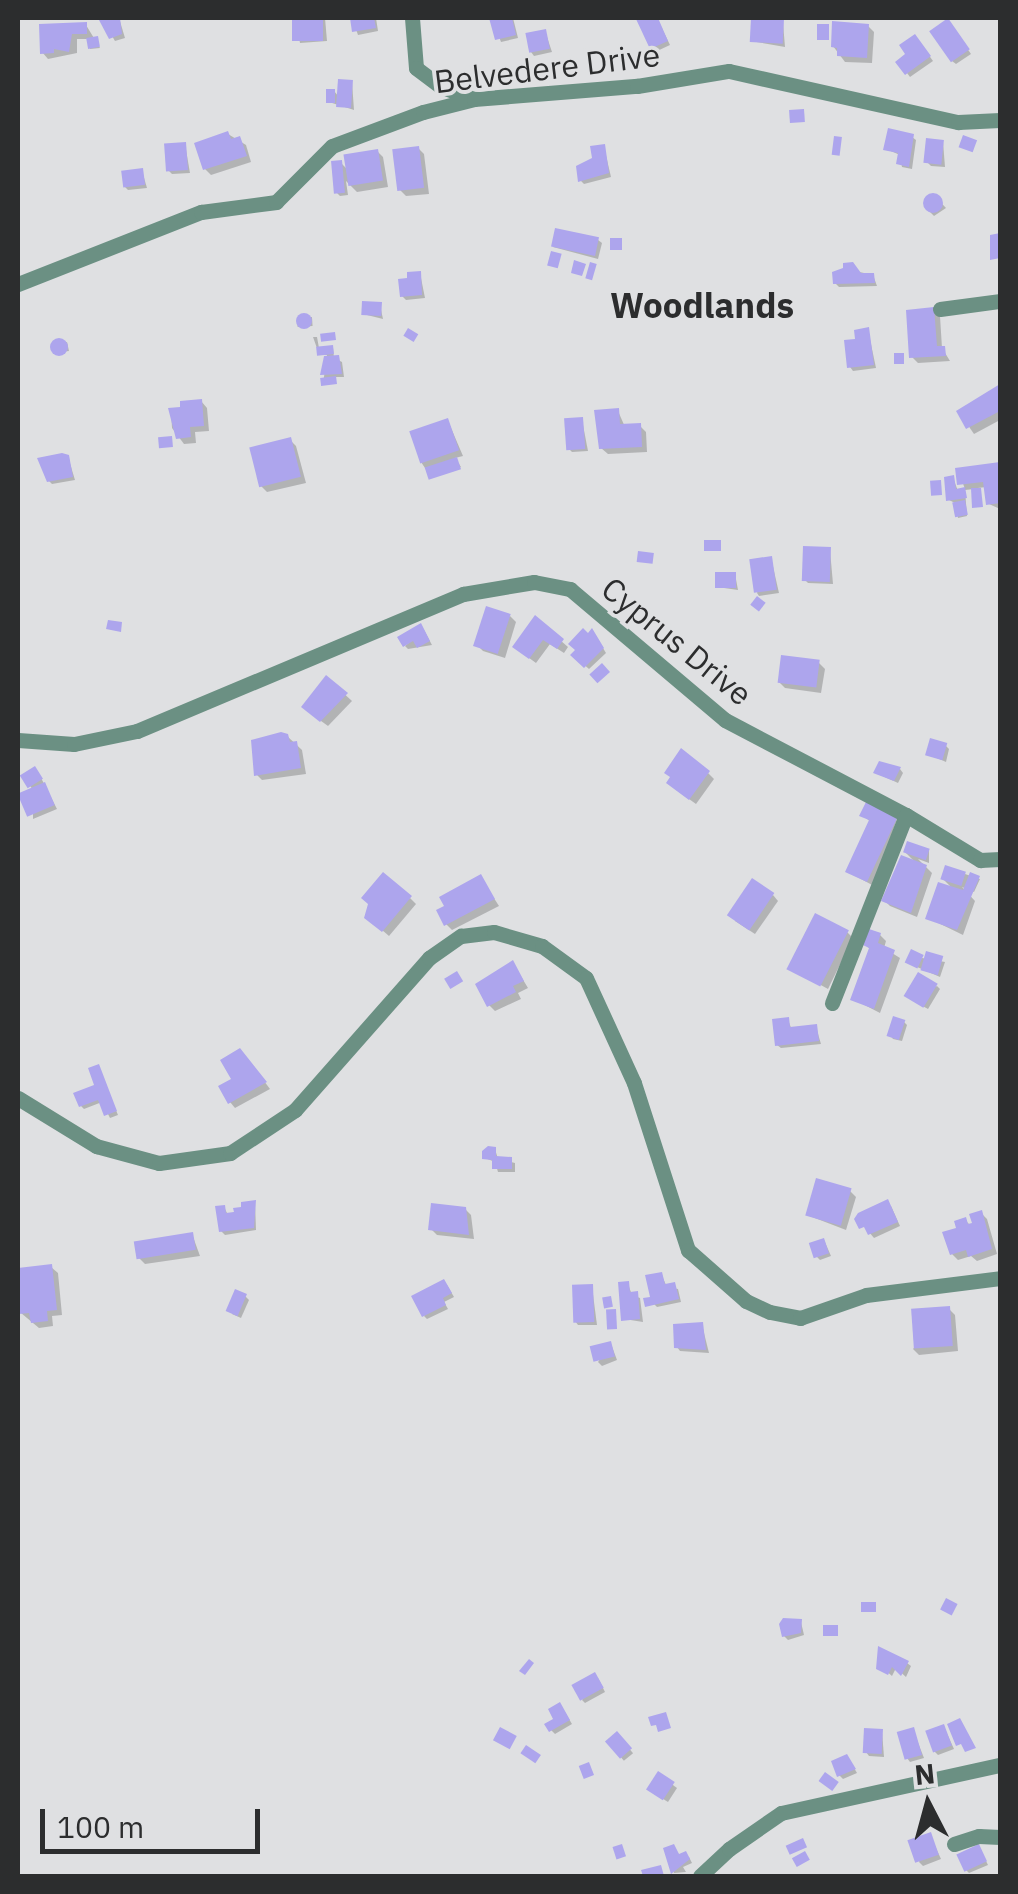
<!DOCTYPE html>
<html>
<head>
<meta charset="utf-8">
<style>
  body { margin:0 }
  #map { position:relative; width:1018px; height:1894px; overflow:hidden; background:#dfe0e2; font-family:"IBM Plex Sans",sans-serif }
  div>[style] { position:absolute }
  .shadow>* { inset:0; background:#0003; transform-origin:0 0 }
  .building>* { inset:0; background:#ada5ed; transform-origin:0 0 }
  .round { border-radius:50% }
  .minor>* { height:15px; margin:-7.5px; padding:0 7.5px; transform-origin:7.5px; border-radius:7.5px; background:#6b9083 }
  span { translate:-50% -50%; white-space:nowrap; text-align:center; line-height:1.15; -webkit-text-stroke:8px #dfe0e2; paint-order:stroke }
  .street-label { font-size:32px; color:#2c2d2e }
  .neighbourhood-label { font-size:35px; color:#2c2d2e; font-weight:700 }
  .frame { position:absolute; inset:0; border:20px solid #2c2d2e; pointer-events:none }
  .north { position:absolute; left:878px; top:1754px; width:100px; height:100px; -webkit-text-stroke:8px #dfe0e2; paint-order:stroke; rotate:354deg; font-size:28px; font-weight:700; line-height:40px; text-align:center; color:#2c2d2e }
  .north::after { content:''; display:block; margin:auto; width:35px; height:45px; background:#2c2d2e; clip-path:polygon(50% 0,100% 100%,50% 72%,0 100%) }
  .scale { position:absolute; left:40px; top:1809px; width:220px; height:45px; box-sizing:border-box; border:5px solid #2c2d2e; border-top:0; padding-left:12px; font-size:30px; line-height:35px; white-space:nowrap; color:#2c2d2e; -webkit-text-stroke:8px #dfe0e2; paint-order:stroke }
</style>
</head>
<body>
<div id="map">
  <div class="shadow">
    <div style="clip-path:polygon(119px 18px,125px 38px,115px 41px,103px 21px)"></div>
    <div style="clip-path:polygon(295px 18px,325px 18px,327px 41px,300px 43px)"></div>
    <div style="clip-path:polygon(352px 18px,376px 18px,378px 31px,358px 35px)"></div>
    <div style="clip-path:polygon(492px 18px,513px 18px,518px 38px,501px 42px)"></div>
    <div style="clip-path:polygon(657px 18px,670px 45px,655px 52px,639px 20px)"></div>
    <div style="clip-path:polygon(783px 23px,785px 47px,751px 41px)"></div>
    <div style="clip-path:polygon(950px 24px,971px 54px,956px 64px,952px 61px)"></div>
    <div style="clip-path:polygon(86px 25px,100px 48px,90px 49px,88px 39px,77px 39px,77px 53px,48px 59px,42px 52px)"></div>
    <div style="clip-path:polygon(868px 26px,874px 32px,872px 63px,845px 62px,833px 46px)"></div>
    <div style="clip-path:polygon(545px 31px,552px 52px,534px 56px,531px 52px)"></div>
    <div style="clip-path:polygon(918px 40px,933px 61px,910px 77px,907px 73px)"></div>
    <div style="clip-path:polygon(352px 82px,354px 110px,329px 102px,334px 91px,339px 97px)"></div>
    <div style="clip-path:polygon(228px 134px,246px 145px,251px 162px,211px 175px,205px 169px)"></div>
    <div style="clip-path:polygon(912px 137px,916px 140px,912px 169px,902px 167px,900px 155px,886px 149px)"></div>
    <div style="clip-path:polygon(943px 142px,945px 167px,931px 166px,927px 162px)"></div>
    <div style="clip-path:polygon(185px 144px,190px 173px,172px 174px,169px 171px)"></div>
    <div style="clip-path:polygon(604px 147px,611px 177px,584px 184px,581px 181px)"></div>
    <div style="clip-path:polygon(418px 148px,424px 154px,429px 194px,406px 196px,400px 190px)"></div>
    <div style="clip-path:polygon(377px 151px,383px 157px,388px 187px,357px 192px,346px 181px,348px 195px,340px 196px,337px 193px,341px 163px,348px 170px)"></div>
    <div style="clip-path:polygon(142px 171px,147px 188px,128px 190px,124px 186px)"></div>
    <div style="clip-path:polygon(933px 194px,946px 208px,934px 216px,924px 206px)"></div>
    <div style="clip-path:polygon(598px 240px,602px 243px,598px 259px,553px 247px)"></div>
    <div style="clip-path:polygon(846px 269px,873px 275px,877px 286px,839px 287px,835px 283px)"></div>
    <div style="clip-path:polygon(420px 273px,425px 298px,406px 300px,402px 296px)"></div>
    <div style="clip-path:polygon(380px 305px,383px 319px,363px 314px)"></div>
    <div style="clip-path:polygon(934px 310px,940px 316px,942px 348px,950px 361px,918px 363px,912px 357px)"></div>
    <div style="left:297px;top:318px;width:15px;height:9px;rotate:-4deg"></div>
    <div style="clip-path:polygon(868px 330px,876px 368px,853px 371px,850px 367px,858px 341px)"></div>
    <div style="clip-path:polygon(313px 337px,317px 337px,319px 348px,333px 348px,334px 358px,342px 362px,344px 377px,336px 377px,336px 384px,323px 384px,327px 355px,319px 354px)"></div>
    <div style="clip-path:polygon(67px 342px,69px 351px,53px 353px,53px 345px)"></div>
    <div style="clip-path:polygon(1000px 387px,1000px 420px,974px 434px,959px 412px)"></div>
    <div style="clip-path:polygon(201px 401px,207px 408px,209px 431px,195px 432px,196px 443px,184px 444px,172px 428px,171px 411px)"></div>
    <div style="clip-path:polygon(618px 411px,625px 427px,640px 426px,646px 432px,647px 452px,608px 454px,601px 448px)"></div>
    <div style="clip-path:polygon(582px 420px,588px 451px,572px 452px,569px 449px)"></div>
    <div style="clip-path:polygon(448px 421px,463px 456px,455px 458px,461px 467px,431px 477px,421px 462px)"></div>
    <div style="clip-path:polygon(290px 440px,296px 446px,306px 483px,267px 492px,261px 486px)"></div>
    <div style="clip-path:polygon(68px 457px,75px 480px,52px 484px,49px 481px)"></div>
    <div style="clip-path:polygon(1000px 464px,1000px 509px,989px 504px,986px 487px,978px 488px,982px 507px,974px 489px,965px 490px,967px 516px,958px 518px,955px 503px,949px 500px,953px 478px,958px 491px,965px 489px,958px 470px)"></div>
    <div style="clip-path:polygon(830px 550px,833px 584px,808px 583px,805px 580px)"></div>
    <div style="clip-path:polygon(771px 558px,779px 593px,759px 596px,757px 593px)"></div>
    <div style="clip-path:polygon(735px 574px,738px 590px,717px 587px)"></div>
    <div style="clip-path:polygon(510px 616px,516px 622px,505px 658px,483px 651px,477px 645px)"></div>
    <div style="clip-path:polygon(536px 619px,568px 647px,564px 653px,550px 644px,536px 663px,521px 652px)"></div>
    <div style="clip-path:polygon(424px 630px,432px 645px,408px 649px,405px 646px)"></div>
    <div style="clip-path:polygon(595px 635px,606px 653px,589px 669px,573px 655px)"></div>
    <div style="clip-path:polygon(819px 663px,825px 669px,821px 693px,785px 688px,779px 682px)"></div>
    <div style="clip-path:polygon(327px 678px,352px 701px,328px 726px,310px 713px)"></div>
    <div style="clip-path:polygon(287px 736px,302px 750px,306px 774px,262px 780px,256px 774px)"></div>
    <div style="clip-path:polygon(946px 746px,949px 749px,946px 762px,928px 754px)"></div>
    <div style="clip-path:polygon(900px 769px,903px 773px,898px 783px,876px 773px)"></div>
    <div style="clip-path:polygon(38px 772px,57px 809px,33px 819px,33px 790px,23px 776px)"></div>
    <div style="clip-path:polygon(708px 773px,714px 779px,696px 804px,675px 789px)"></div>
    <div style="clip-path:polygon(862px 815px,898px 816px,874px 886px,848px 872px,871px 822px)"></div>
    <div style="clip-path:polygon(929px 851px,929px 863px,918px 859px,932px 873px,917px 917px,890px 906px,884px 900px,917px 864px,905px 852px)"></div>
    <div style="clip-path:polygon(965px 874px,980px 879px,974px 892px,962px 887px,975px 901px,963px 935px,928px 918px,954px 890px,943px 879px)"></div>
    <div style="clip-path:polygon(481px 878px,499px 906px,452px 930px,446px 924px)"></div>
    <div style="clip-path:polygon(773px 895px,778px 901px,755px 934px,735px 921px)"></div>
    <div style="clip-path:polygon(410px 898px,416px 904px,389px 936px,367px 917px)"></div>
    <div style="clip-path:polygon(847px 932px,853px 938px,828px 989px,790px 968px)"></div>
    <div style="clip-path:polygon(880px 935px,886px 941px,884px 948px,900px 958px,880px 1013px,853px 999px,871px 950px,866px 945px)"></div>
    <div style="clip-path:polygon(922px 958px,945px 962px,940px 977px,908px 963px)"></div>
    <div style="clip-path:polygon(513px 963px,528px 988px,518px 993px,521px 999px,495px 1011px,489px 1005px)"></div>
    <div style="clip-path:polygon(937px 986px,940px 989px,928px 1009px,910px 999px)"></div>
    <div style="clip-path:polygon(788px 1020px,792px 1030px,816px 1027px,821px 1044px,781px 1048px,777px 1045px)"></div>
    <div style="clip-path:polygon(904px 1022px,907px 1025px,902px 1041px,893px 1039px,890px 1035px)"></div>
    <div style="clip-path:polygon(246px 1057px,270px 1089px,235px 1108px,230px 1102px)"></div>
    <div style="clip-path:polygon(98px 1067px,118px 1115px,110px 1118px,102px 1102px,84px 1109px,81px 1106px,97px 1087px)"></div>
    <div style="clip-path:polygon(495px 1149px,498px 1159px,515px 1163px,515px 1172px,498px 1172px,495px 1162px,485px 1158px)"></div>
    <div style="clip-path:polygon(850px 1191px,856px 1197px,846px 1230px,807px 1215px)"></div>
    <div style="clip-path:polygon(255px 1202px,256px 1230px,225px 1235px,221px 1231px,224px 1207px,228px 1215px)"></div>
    <div style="clip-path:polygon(891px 1206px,900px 1226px,874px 1238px,858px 1219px)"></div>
    <div style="clip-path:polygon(465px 1209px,471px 1215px,474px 1239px,437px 1235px,431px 1229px)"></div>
    <div style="clip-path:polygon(981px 1213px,987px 1219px,997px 1254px,977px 1261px,971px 1256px,958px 1260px,952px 1254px,959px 1229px,965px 1220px,971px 1226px)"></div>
    <div style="clip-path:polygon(192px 1234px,200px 1256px,145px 1264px,139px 1258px)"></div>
    <div style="clip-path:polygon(824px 1240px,831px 1256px,820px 1260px,816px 1256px)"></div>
    <div style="clip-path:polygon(51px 1267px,58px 1273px,62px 1315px,52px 1316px,53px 1326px,39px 1328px,21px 1313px,18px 1270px)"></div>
    <div style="clip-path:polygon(661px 1274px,667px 1287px,678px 1289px,681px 1302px,657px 1307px,653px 1303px)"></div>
    <div style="clip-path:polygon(628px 1284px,632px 1295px,640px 1298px,643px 1322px,624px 1319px)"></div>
    <div style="clip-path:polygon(447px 1285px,454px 1297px,444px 1302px,448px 1309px,427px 1319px,424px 1316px)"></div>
    <div style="clip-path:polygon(592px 1287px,597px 1325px,578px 1325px,575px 1321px)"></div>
    <div style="clip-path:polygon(245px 1296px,249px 1300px,241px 1318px,232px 1314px)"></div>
    <div style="clip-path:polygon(949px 1309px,955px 1315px,958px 1351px,919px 1355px,913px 1349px)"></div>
    <div style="clip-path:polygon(702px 1325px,709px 1353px,680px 1351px,677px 1347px)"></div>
    <div style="clip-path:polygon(611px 1344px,617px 1360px,602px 1366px,598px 1362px)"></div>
    <div style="clip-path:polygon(801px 1622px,804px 1635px,788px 1640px,784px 1636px)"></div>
    <div style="clip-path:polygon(877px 1663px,907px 1663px,911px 1666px,906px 1677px,896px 1668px,892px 1676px)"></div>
    <div style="clip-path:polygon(598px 1678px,605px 1692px,585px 1703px,582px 1700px)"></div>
    <div style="clip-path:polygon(563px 1709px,572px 1724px,555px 1734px,551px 1730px)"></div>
    <div style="clip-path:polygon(944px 1727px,954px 1749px,938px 1755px,934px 1751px)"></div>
    <div style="clip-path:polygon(913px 1730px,924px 1758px,910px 1762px,907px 1758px)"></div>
    <div style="clip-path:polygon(882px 1731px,884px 1757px,869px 1756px,866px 1752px)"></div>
    <div style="left:617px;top:1734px;width:25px;height:12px;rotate:50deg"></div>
    <div style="clip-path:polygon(850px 1761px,857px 1773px,843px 1779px,839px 1775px)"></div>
    <div style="clip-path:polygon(658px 1774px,677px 1788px,668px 1802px,652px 1792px)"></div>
    <div style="clip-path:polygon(930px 1835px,941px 1859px,923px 1866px,919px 1862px)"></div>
    <div style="clip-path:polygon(979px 1847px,988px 1865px,969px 1873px,965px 1869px)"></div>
    <div style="clip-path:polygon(666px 1850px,689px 1857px,692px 1863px,683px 1867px,686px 1872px,674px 1873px)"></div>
  </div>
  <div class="building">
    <div style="clip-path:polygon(120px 18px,122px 34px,109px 39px,99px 20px)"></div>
    <div style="left:292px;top:18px;width:31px;height:23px"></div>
    <div style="clip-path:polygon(350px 18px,374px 18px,376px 28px,352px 32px)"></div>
    <div style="clip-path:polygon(489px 18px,512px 18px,516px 35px,495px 40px)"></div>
    <div style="clip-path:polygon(658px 18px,668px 41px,650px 49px,636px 19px)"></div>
    <div style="left:751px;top:18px;width:33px;height:24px;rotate:3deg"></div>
    <div style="left:948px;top:18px;width:38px;height:23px;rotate:55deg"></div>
    <div style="clip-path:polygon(832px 21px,869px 24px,867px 58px,837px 56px,837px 48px,831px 47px)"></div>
    <div style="clip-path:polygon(87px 22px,87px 34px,72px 34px,69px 52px,54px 49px,54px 53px,40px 54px,39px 24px)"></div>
    <div style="left:817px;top:24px;width:12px;height:16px"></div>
    <div style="left:546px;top:29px;width:20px;height:21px;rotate:79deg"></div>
    <div style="clip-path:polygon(915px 34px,931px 56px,905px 75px,895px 62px,905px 54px,899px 45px)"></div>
    <div style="left:98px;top:36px;width:11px;height:12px;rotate:80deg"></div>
    <div style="left:338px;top:79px;width:15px;height:28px;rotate:4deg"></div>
    <div style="left:326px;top:89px;width:9px;height:14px"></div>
    <div style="left:804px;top:109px;width:13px;height:15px;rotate:86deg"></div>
    <div style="clip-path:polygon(888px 128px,914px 134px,909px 167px,896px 164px,898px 153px,883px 150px)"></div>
    <div style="clip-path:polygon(228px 131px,231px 139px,240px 136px,247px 156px,203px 170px,194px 143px)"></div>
    <div style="left:963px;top:135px;width:15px;height:13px;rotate:20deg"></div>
    <div style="left:834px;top:136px;width:8px;height:19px;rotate:7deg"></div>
    <div style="left:926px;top:138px;width:18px;height:25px;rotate:6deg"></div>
    <div style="left:186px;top:142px;width:28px;height:22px;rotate:86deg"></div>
    <div style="clip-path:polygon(605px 144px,609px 173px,578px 182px,576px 166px,592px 158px,590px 146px)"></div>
    <div style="left:419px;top:146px;width:42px;height:27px;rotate:83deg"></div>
    <div style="left:378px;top:149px;width:32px;height:35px;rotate:81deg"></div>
    <div style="left:342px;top:160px;width:33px;height:11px;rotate:85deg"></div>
    <div style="left:143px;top:168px;width:17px;height:22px;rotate:83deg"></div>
    <div class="round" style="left:923px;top:193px;width:20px;height:20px"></div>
    <div style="left:555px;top:228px;width:45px;height:19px;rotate:12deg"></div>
    <div style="clip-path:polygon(1000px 233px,1000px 258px,990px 260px,990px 235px)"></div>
    <div style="left:610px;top:238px;width:12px;height:12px"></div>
    <div style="left:551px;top:251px;width:11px;height:15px;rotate:15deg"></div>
    <div style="clip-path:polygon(574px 260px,586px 264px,582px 276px,571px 273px)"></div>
    <div style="left:590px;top:262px;width:7px;height:17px;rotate:16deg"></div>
    <div style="clip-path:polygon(853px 262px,861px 273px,874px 273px,875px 283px,833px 284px,832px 272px,843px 268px,843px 263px)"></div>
    <div style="clip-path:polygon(421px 271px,422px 295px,400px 297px,398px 279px,407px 278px,407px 272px)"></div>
    <div style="left:362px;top:301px;width:20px;height:14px;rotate:3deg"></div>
    <div style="clip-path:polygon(934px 307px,937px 346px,945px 346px,946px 356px,909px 358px,906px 310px)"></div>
    <div class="round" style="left:296px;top:313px;width:16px;height:16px"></div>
    <div style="clip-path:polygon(869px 327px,874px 365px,847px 368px,844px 340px,855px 339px,854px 330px)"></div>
    <div style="left:408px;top:328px;width:12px;height:9px;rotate:31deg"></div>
    <div style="left:335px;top:332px;width:8px;height:15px;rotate:83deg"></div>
    <div class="round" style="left:50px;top:338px;width:18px;height:18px"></div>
    <div style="left:333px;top:345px;width:9px;height:17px;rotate:84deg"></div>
    <div style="left:894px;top:353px;width:10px;height:11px"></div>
    <div style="clip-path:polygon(339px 355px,342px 374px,320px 375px,324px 356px)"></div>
    <div style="left:336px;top:376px;width:8px;height:16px;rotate:83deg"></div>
    <div style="clip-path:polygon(1000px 384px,1000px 411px,966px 429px,956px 411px)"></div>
    <div style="clip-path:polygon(202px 399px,204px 426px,190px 427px,191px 437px,176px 439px,168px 408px,180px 407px,180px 401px)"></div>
    <div style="clip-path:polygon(619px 408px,620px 424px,641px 423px,642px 447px,599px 449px,594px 410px)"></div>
    <div style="left:583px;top:417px;width:32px;height:19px;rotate:86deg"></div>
    <div style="left:448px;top:418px;width:34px;height:41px;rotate:71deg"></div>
    <div style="left:172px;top:436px;width:11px;height:14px;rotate:85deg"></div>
    <div style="left:291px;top:437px;width:41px;height:43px;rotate:76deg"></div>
    <div style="clip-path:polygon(62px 453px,69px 455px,73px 477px,47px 482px,37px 458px)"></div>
    <div style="left:457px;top:457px;width:13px;height:34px;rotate:72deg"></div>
    <div style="clip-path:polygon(1000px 462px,1000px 503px,986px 505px,983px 482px,957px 485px,955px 468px)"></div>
    <div style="clip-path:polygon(954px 475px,956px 489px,965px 487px,967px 498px,946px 501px,944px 477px)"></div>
    <div style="left:941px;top:480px;width:15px;height:11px;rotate:86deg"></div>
    <div style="clip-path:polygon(971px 488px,981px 488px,983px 507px,972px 508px)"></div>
    <div style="left:965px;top:500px;width:15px;height:13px;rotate:79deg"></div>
    <div style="left:704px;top:540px;width:17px;height:11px"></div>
    <div style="left:803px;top:546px;width:28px;height:35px;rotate:2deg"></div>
    <div style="left:638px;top:551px;width:16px;height:11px;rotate:7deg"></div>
    <div style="left:772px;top:556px;width:34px;height:23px;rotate:82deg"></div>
    <div style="left:715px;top:572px;width:21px;height:16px"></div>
    <div style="left:757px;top:596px;width:11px;height:11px;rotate:38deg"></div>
    <div style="left:486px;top:606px;width:26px;height:42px;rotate:18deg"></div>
    <div style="clip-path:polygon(535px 615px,564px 639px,557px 649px,543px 640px,529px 659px,512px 647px)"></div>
    <div style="clip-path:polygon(108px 620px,122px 622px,121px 632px,106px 629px)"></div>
    <div style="clip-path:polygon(421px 623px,430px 641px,417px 648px,413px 641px,403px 647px,397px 637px)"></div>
    <div style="clip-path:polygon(583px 628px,588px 633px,592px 628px,604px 648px,584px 668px,570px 655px,575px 650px,568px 644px)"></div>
    <div style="left:781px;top:655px;width:39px;height:28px;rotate:7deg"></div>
    <div style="left:602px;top:663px;width:12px;height:17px;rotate:48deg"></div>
    <div style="clip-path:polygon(326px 675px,348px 693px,320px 722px,301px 707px)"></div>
    <div style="clip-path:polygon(281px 732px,288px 734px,290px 742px,297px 741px,301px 768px,254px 776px,251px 740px)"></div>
    <div style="left:930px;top:738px;width:18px;height:18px;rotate:16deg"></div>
    <div style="clip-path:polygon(681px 748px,710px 771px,689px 800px,666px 783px,670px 777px,664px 773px)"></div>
    <div style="clip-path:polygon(879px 761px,901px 767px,894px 781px,873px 773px)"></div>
    <div style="left:35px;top:766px;width:15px;height:18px;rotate:58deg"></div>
    <div style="left:45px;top:782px;width:25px;height:30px;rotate:67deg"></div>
    <div style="clip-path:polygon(867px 800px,899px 814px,867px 882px,845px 872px,869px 820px,859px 816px)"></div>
    <div style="left:907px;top:841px;width:24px;height:12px;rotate:19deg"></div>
    <div style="clip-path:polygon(901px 855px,927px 865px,911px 913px,881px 901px)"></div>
    <div style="left:945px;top:865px;width:22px;height:15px;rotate:18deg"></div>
    <div style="clip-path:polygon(383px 872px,412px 896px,382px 932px,364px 918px,368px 904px,361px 898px)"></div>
    <div style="clip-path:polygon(970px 872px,980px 876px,957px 930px,925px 919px,938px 882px,963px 890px)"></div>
    <div style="clip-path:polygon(481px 874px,495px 899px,444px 926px,436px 910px,444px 906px,439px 897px)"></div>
    <div style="left:752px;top:878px;width:27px;height:45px;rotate:34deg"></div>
    <div style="left:815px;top:913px;width:38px;height:63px;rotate:27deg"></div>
    <div style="clip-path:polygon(869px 929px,881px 933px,878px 943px,895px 950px,874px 1009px,850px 1000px,869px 948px,863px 945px)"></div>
    <div style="left:911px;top:949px;width:14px;height:15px;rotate:25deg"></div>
    <div style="left:926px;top:951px;width:18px;height:20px;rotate:16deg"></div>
    <div style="clip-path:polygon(513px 960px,524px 981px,513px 986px,516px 992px,487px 1007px,475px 984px)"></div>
    <div style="left:457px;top:971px;width:12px;height:15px;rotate:59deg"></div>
    <div style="left:918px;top:972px;width:23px;height:28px;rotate:31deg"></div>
    <div style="left:893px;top:1016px;width:13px;height:21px;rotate:18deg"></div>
    <div style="clip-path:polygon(789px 1017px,790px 1027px,817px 1024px,819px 1041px,775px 1046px,772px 1019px)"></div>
    <div style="clip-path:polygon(240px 1048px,267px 1082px,228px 1104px,218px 1086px,231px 1079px,220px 1060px)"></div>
    <div style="clip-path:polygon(99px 1064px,117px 1111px,104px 1116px,98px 1100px,79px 1107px,73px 1093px,94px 1085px,88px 1068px)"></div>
    <div style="clip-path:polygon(488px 1146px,496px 1147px,496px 1156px,512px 1157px,512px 1169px,492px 1169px,492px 1160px,482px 1159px,482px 1151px)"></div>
    <div style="left:816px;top:1178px;width:37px;height:39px;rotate:16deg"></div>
    <div style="clip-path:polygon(888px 1199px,898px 1222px,868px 1235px,864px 1227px,859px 1229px,854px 1219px,858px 1213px)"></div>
    <div style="clip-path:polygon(256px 1200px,254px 1228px,219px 1232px,215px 1206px,225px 1205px,226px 1213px,234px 1212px,233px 1208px,241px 1207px,241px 1202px)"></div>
    <div style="clip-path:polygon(431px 1203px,466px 1207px,469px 1235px,428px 1230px)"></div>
    <div style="clip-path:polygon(982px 1210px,992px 1249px,968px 1257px,966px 1250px,950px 1255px,942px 1232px,956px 1228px,954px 1221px,966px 1217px,968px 1224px,972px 1223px,969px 1214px)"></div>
    <div style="left:193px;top:1232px;width:18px;height:60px;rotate:81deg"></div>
    <div style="left:824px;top:1238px;width:16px;height:16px;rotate:72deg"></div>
    <div style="clip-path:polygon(52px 1264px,57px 1310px,47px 1311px,48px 1321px,31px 1323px,29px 1313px,19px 1314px,18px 1268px)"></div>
    <div style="clip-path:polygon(662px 1272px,665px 1284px,675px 1282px,679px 1299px,645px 1307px,643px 1298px,650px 1297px,645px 1275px)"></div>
    <div style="clip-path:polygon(444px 1279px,452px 1293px,443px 1298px,446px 1305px,422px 1317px,411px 1296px)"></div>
    <div style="clip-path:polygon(629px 1281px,630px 1292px,638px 1291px,640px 1319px,621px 1321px,618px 1282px)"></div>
    <div style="left:593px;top:1284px;width:38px;height:21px;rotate:88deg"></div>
    <div style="left:235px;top:1289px;width:13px;height:24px;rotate:23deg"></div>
    <div style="left:611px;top:1296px;width:11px;height:9px;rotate:80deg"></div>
    <div style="left:950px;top:1306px;width:40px;height:39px;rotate:86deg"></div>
    <div style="left:616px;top:1309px;width:20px;height:10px;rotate:87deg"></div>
    <div style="clip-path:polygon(703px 1322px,706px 1350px,674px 1348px,673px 1324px)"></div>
    <div style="left:611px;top:1341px;width:16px;height:22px;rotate:76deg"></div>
    <div style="left:946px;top:1598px;width:13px;height:13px;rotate:27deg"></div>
    <div style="left:861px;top:1602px;width:15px;height:10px"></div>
    <div style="clip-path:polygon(783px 1618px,802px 1619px,801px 1633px,782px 1637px,779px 1624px)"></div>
    <div style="left:823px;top:1625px;width:15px;height:11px"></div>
    <div style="clip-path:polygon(878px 1646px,909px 1661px,901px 1676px,892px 1667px,888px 1675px,876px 1669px)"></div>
    <div style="clip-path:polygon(529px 1659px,534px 1663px,525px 1675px,519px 1671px)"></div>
    <div style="left:595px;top:1672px;width:18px;height:27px;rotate:61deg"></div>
    <div style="clip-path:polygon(560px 1702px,570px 1720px,549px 1732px,544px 1724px,553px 1719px,548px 1709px)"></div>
    <div style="clip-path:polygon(666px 1712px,671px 1728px,658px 1732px,656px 1725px,651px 1726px,648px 1717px)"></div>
    <div style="clip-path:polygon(960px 1718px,976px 1748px,965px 1752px,961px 1744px,956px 1746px,947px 1724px)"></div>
    <div style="left:944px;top:1724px;width:23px;height:20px;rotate:70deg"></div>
    <div style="left:500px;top:1727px;width:19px;height:15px;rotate:28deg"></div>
    <div style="left:914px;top:1727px;width:29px;height:18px;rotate:74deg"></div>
    <div style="left:864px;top:1728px;width:19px;height:25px;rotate:3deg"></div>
    <div style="left:617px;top:1731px;width:23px;height:16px;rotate:49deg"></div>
    <div style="left:526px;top:1745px;width:18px;height:10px;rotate:34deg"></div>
    <div style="clip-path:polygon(847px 1754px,856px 1769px,837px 1777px,831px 1761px)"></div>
    <div style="left:589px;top:1762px;width:14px;height:11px;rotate:69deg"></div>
    <div style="left:658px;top:1771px;width:20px;height:22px;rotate:33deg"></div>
    <div style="left:825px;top:1772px;width:17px;height:11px;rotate:36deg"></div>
    <div style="left:931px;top:1832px;width:24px;height:25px;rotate:71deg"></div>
    <div style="left:803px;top:1838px;width:10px;height:19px;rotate:66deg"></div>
    <div style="left:622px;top:1844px;width:13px;height:10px;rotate:72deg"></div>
    <div style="clip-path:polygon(674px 1844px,679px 1854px,686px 1851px,690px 1859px,671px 1874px,663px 1848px)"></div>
    <div style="left:979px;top:1844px;width:19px;height:25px;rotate:65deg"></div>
    <div style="left:805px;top:1851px;width:10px;height:15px;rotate:61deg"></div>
    <div style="clip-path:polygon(661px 1865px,664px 1876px,643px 1876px,641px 1870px)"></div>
  </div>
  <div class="minor">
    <div style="left:412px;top:18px;width:50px;rotate:85.4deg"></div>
    <div style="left:416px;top:68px;width:30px;rotate:37deg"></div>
    <div style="left:440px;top:86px;width:36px;rotate:21deg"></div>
    <div style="left:18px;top:284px;width:197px;rotate:-21.5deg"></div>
    <div style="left:201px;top:212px;width:76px;rotate:-7.6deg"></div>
    <div style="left:276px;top:202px;width:79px;rotate:-45deg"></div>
    <div style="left:332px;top:146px;width:97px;rotate:-20.5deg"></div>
    <div style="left:423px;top:112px;width:53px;rotate:-14.3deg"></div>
    <div style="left:474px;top:99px;width:164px;rotate:-4.6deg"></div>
    <div style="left:637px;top:86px;width:93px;rotate:-9.3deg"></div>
    <div style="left:729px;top:71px;width:235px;rotate:12.6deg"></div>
    <div style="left:958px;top:122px;width:42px;rotate:-2.7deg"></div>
    <div style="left:940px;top:309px;width:61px;rotate:-7.6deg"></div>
    <div style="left:18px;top:740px;width:56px;rotate:4.1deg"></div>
    <div style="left:74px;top:744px;width:64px;rotate:-11.7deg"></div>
    <div style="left:137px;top:731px;width:354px;rotate:-22.8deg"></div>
    <div style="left:463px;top:594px;width:72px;rotate:-9.6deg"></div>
    <div style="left:534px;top:582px;width:37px;rotate:11deg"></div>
    <div style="left:570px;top:589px;width:203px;rotate:40.2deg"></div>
    <div style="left:725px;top:720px;width:204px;rotate:27.7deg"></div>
    <div style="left:906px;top:815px;width:87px;rotate:31.3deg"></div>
    <div style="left:980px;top:860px;width:20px;rotate:-3deg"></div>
    <div style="left:832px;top:1003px;width:202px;rotate:-68.5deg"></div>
    <div style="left:18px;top:1098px;width:92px;rotate:31.6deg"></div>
    <div style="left:96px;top:1146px;width:65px;rotate:15.1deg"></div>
    <div style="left:159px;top:1163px;width:72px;rotate:-8deg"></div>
    <div style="left:230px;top:1153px;width:78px;rotate:-33.5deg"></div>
    <div style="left:295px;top:1110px;width:203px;rotate:-48.6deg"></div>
    <div style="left:429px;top:958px;width:39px;rotate:-35deg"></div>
    <div style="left:461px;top:936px;width:33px;rotate:-7deg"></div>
    <div style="left:494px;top:932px;width:50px;rotate:16.3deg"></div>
    <div style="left:542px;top:946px;width:54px;rotate:36deg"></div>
    <div style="left:586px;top:978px;width:115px;rotate:65.4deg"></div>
    <div style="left:634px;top:1083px;width:176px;rotate:72.1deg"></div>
    <div style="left:688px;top:1250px;width:77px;rotate:41.3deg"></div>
    <div style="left:746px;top:1301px;width:26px;rotate:25deg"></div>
    <div style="left:770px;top:1312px;width:31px;rotate:11deg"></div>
    <div style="left:800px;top:1318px;width:70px;rotate:-19.2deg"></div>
    <div style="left:866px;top:1295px;width:135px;rotate:-7.2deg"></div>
    <div style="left:954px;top:1844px;width:26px;rotate:-18deg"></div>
    <div style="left:979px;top:1836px;width:21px;rotate:3deg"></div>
    <div style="left:700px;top:1876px;width:40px;rotate:-43deg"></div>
    <div style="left:729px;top:1849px;width:63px;rotate:-34.7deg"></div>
    <div style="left:781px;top:1813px;width:224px;rotate:-12.4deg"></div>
  </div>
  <div class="street-label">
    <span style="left:547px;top:68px;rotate:-7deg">Belvedere Drive</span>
    <span style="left:677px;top:641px;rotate:39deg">Cyprus Drive</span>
  </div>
  <div class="neighbourhood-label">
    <span style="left:702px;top:305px">Woodlands</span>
  </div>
  <div class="frame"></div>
  <div class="north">N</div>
  <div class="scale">100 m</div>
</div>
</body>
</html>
